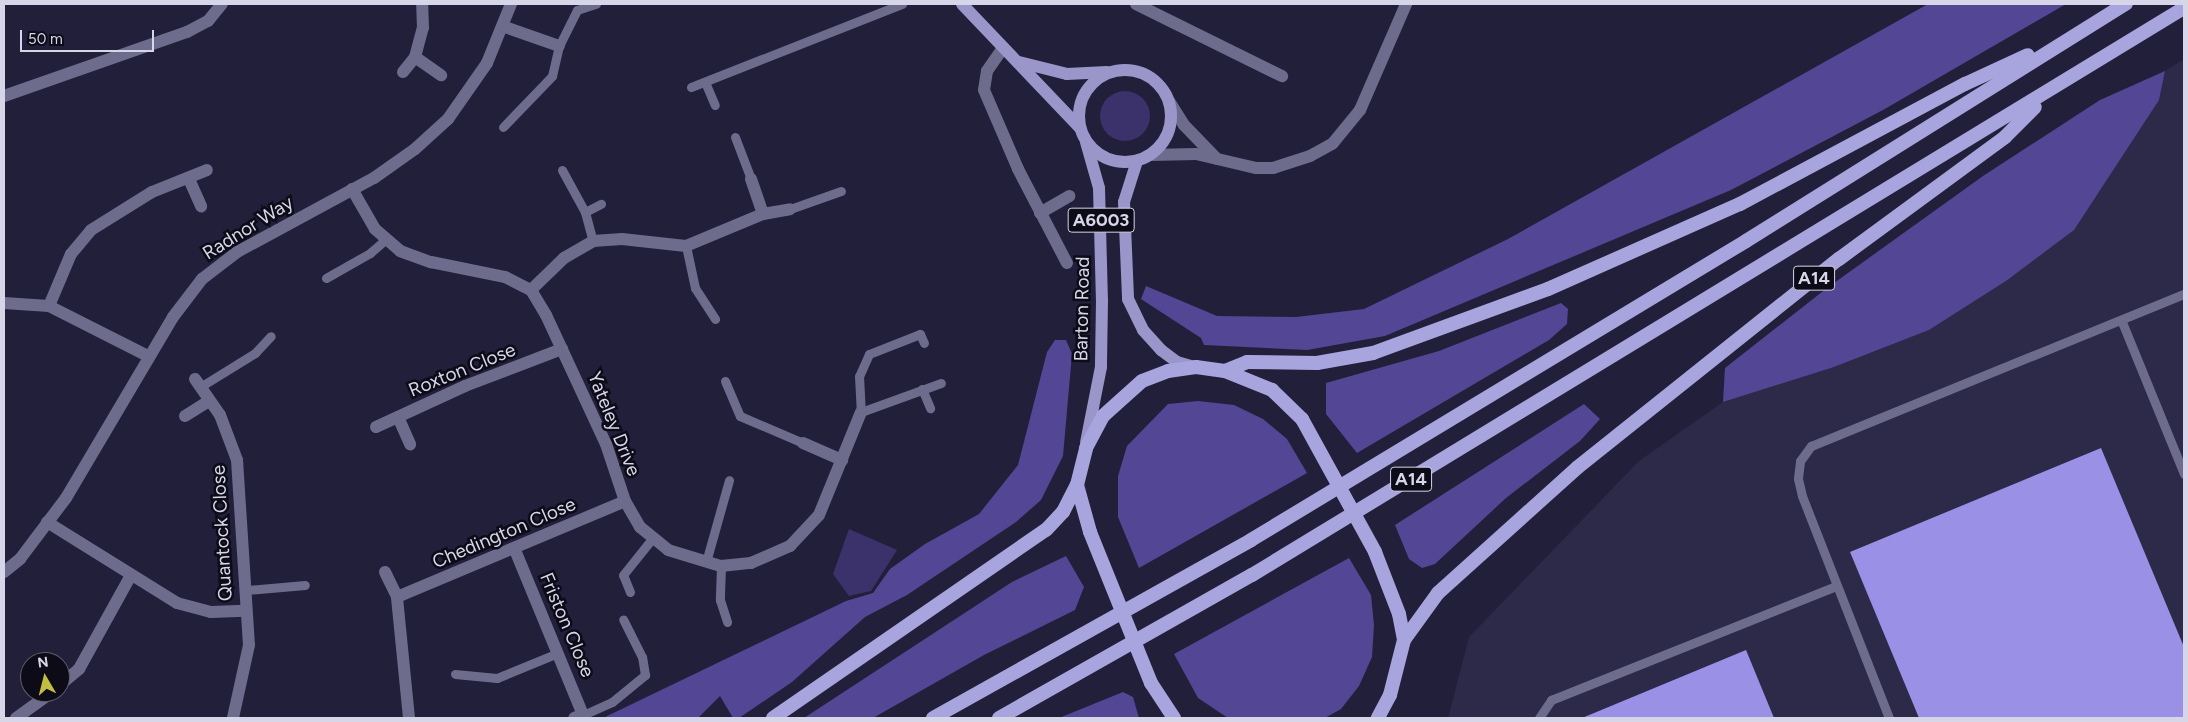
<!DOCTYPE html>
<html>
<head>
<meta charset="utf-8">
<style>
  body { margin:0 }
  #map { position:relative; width:2188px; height:722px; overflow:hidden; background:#221f3a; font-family:Figtree,sans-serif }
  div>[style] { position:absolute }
  .built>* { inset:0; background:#2c2949 }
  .green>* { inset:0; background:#3b316b }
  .round { border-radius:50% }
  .forest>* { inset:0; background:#534694 }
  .building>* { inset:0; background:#9a90e6 }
  .service>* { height:9px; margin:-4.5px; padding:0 4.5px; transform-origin:4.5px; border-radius:4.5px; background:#6e6c8c }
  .minor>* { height:12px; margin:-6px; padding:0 6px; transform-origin:6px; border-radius:6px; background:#6e6c8c }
  .tertiary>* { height:12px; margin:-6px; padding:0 6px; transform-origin:6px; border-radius:6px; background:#6e6c8c }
  .primary>* { height:12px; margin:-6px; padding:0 6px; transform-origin:6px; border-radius:6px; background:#9a96ca }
  .primary>.ring { margin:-6px; padding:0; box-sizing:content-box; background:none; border:12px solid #9a96ca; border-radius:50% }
  .trunk>* { height:14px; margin:-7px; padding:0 7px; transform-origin:7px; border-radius:7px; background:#a8a4de }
  span { translate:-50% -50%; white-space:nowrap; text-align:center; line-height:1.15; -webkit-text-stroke:5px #0c0b17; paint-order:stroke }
  .shield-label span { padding:1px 4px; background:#0c0b17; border:1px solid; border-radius:4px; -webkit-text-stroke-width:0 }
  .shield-label { font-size:18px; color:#d6d6e8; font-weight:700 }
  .street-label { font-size:19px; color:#d6d6e8 }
  .frame { position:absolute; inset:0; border:5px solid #d6d6e8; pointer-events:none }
  .north { position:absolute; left:20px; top:652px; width:50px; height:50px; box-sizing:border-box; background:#0c0b17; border:1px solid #5d5c6b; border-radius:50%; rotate:352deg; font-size:14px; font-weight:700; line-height:20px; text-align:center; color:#d6d6e8 }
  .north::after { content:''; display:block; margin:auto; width:18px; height:22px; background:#c1be40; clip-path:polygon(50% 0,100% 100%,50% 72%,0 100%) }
  .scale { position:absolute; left:20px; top:30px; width:134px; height:22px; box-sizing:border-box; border:2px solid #d6d6e8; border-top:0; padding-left:6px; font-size:15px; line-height:18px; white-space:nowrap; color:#d6d6e8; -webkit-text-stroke:4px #0c0b17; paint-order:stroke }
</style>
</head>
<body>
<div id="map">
  <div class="built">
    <div style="clip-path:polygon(2184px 59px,2184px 718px,1448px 718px,1469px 637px,1639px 461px,1723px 402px,1834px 367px,1929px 330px,2006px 281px,2159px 100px,2165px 71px)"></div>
  </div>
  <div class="green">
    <div class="round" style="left:1100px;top:91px;width:50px;height:50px"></div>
    <div style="clip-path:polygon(849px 529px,897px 550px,871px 591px,849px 596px,833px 574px)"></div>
  </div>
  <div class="forest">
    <div style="clip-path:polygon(1928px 4px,2066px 4px,1883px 110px,1731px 190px,1385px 336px,1307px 350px,1204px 345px,1201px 338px,1141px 299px,1146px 286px,1217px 316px,1296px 317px,1364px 309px,1508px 239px)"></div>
    <div style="clip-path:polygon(2165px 71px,2159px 100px,2074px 230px,2006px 281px,1929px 330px,1834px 367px,1723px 402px,1725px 368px,1827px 288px,1983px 176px,2100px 100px)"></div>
    <div style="clip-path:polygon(1561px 303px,1568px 309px,1567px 324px,1549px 340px,1357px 453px,1326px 414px,1326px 383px,1439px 351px)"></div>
    <div style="clip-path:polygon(1055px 340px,1066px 340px,1072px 354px,1063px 456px,1041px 500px,1016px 522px,907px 595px,865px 617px,792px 682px,739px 718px,733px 718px,720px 696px,698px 718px,603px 718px,846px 601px,873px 593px,890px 569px,925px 544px,979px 514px,1018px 465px,1047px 352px)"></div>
    <div style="clip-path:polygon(1198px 401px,1234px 405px,1263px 419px,1287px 439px,1307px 473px,1139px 568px,1118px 517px,1118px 476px,1127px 446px,1168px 404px)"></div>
    <div style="clip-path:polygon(1584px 404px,1600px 419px,1580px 441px,1506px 498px,1435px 564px,1422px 568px,1409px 559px,1395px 525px)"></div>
    <div style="clip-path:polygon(1066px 556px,1084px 587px,1075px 610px,984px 655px,873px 718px,804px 718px,1012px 582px)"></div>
    <div style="clip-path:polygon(1349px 558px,1371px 595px,1374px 625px,1372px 657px,1359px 686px,1341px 709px,1325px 718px,1228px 718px,1198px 698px,1174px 654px)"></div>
    <div style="clip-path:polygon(1123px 692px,1133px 697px,1139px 718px,1059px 718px)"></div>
  </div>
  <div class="building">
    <div style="clip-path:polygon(2101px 448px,2184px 647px,2184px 718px,1919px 718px,1850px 552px)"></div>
    <div style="clip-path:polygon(1746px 650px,1774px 718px,1582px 718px)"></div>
  </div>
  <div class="service">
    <div style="left:705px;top:82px;width:25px;rotate:67deg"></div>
    <div style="left:691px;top:87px;width:227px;rotate:-21.5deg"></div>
    <div style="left:503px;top:127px;width:71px;rotate:-46.1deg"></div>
    <div style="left:552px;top:76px;width:31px;rotate:-77deg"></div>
    <div style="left:559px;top:46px;width:40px;rotate:-63.4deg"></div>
    <div style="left:577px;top:10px;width:20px;rotate:-18deg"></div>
    <div style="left:735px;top:137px;width:45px;rotate:69.1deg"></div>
    <div style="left:562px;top:170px;width:48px;rotate:61.3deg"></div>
    <div style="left:585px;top:212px;width:30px;rotate:75deg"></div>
    <div style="left:790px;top:209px;width:54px;rotate:-19.4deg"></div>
    <div style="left:585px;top:212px;width:18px;rotate:-27deg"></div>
    <div style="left:686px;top:246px;width:43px;rotate:77.9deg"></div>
    <div style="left:695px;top:288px;width:37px;rotate:57deg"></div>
    <div style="left:326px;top:278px;width:51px;rotate:-29.6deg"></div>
    <div style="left:370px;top:253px;width:20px;rotate:-41deg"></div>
    <div style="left:2122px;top:322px;width:164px;rotate:67.8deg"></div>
    <div style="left:924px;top:343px;width:10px;rotate:-114deg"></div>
    <div style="left:920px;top:334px;width:55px;rotate:158.6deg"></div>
    <div style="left:869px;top:354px;width:24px;rotate:114deg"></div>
    <div style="left:859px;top:376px;width:36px;rotate:87deg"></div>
    <div style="left:861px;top:412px;width:85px;rotate:-19.9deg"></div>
    <div style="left:725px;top:381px;width:38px;rotate:67deg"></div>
    <div style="left:740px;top:416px;width:69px;rotate:23.2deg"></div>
    <div style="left:200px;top:387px;width:65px;rotate:-31.7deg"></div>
    <div style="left:255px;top:353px;width:23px;rotate:-47deg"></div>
    <div style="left:922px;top:389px;width:21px;rotate:67deg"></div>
    <div style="left:706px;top:562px;width:85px;rotate:-74.3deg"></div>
    <div style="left:721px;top:566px;width:34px;rotate:92deg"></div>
    <div style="left:720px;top:600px;width:23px;rotate:72deg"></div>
    <div style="left:247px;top:590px;width:58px;rotate:-4.9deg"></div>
    <div style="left:630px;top:592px;width:18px;rotate:-112deg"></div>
    <div style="left:623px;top:575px;width:45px;rotate:-51.3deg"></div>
    <div style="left:455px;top:674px;width:42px;rotate:5.4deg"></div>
    <div style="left:497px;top:678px;width:66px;rotate:-22.3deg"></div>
    <div style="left:583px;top:715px;width:32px;rotate:-24deg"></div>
    <div style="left:612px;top:702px;width:43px;rotate:-39.3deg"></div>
    <div style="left:645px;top:675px;width:18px;rotate:-99deg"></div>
    <div style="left:642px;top:657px;width:42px;rotate:-116.6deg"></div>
    <div style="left:1539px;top:718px;width:22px;rotate:-56deg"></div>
    <div style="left:1551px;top:700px;width:307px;rotate:-21.8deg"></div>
    <div style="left:1889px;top:718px;width:238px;rotate:-111.4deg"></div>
    <div style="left:1802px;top:496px;width:18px;rotate:-103deg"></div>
    <div style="left:1798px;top:478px;width:17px;rotate:-83deg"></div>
    <div style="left:1800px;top:461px;width:19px;rotate:-54deg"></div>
    <div style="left:1811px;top:446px;width:403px;rotate:-22.2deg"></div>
  </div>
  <div class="minor">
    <div style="left:1136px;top:4px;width:163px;rotate:26.3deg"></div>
    <div style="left:505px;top:27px;width:57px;rotate:19.4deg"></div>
    <div style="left:1003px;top:48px;width:28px;rotate:125deg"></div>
    <div style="left:987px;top:71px;width:19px;rotate:99deg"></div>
    <div style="left:984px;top:90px;width:86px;rotate:66.7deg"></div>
    <div style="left:1018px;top:169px;width:106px;rotate:62.5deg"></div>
    <div style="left:415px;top:57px;width:32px;rotate:35deg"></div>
    <div style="left:403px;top:72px;width:19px;rotate:-51deg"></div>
    <div style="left:415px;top:57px;width:30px;rotate:-75deg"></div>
    <div style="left:423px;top:28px;width:24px;rotate:-92deg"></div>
    <div style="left:4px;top:96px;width:194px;rotate:-19.3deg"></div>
    <div style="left:187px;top:32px;width:24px;rotate:-28deg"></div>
    <div style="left:208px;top:21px;width:22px;rotate:-51deg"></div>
    <div style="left:189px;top:179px;width:30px;rotate:66deg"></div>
    <div style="left:751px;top:179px;width:37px;rotate:71deg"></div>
    <div style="left:352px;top:189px;width:46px;rotate:60.1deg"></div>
    <div style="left:375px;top:229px;width:33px;rotate:41deg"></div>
    <div style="left:400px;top:251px;width:33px;rotate:20deg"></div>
    <div style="left:431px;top:262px;width:76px;rotate:11.5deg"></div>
    <div style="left:505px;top:277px;width:29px;rotate:27deg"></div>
    <div style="left:531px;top:290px;width:29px;rotate:59deg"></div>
    <div style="left:546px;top:315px;width:142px;rotate:65.1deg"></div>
    <div style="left:606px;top:444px;width:60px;rotate:71.6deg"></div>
    <div style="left:625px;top:501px;width:30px;rotate:60deg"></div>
    <div style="left:640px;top:527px;width:36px;rotate:39deg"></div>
    <div style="left:668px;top:550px;width:55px;rotate:16.8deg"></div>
    <div style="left:721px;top:566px;width:30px;rotate:-6deg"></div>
    <div style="left:751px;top:563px;width:43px;rotate:-23.6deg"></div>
    <div style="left:790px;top:546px;width:42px;rotate:-46.9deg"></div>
    <div style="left:819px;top:515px;width:111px;rotate:-67.8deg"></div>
    <div style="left:1040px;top:213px;width:34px;rotate:-30deg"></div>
    <div style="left:531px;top:290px;width:46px;rotate:-44.1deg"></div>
    <div style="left:564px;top:258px;width:34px;rotate:-30deg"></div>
    <div style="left:593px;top:241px;width:29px;rotate:-4deg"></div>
    <div style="left:622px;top:239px;width:64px;rotate:6.2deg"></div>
    <div style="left:686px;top:246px;width:83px;rotate:-22.6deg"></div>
    <div style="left:763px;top:214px;width:27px;rotate:-10deg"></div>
    <div style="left:4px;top:303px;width:45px;rotate:3.8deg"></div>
    <div style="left:49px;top:306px;width:111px;rotate:26.8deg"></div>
    <div style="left:49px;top:306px;width:56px;rotate:-67.1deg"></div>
    <div style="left:71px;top:254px;width:31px;rotate:-50deg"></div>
    <div style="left:91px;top:230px;width:72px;rotate:-31.9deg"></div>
    <div style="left:152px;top:192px;width:59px;rotate:-21.8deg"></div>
    <div style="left:195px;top:379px;width:44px;rotate:55.2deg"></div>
    <div style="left:220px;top:415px;width:48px;rotate:69.3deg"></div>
    <div style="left:237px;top:460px;width:185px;rotate:86.3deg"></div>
    <div style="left:249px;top:645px;width:75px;rotate:102.4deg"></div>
    <div style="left:185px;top:416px;width:28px;rotate:-32deg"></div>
    <div style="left:398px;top:417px;width:30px;rotate:66deg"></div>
    <div style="left:376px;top:427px;width:98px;rotate:-24.7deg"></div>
    <div style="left:465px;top:386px;width:104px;rotate:-20.9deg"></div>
    <div style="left:803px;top:443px;width:43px;rotate:23.6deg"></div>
    <div style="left:47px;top:522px;width:153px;rotate:31.9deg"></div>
    <div style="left:177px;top:603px;width:35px;rotate:15deg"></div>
    <div style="left:211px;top:612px;width:34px;rotate:-2deg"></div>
    <div style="left:515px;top:550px;width:178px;rotate:67.6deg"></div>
    <div style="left:583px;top:715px;width:9px;rotate:162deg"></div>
    <div style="left:4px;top:572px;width:21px;rotate:-39deg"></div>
    <div style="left:20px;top:559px;width:76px;rotate:-53deg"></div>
    <div style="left:66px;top:498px;width:210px;rotate:-59.4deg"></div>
    <div style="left:173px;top:317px;width:48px;rotate:-52.7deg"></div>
    <div style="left:202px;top:279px;width:44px;rotate:-37.6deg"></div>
    <div style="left:237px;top:252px;width:156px;rotate:-28.4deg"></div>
    <div style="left:374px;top:178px;width:50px;rotate:-35.3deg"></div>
    <div style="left:415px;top:149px;width:45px;rotate:-42.3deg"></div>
    <div style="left:448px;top:119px;width:68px;rotate:-55.1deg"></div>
    <div style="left:487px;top:63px;width:64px;rotate:-67.9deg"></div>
    <div style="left:385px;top:572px;width:28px;rotate:64deg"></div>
    <div style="left:60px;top:685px;width:25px;rotate:-40deg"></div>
    <div style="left:79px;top:669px;width:107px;rotate:-61deg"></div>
    <div style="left:16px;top:718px;width:44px;rotate:-35.8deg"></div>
    <div style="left:409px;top:718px;width:122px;rotate:-95.7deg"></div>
    <div style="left:397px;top:597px;width:247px;rotate:-22.8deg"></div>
  </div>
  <div class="tertiary">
    <div style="left:1169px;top:101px;width:28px;rotate:58deg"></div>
    <div style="left:1184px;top:125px;width:47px;rotate:45.9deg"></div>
    <div style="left:1150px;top:155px;width:46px;rotate:-1.2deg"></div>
    <div style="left:1196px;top:154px;width:62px;rotate:13.1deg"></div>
    <div style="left:1256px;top:168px;width:17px"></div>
    <div style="left:1273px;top:168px;width:39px;rotate:-18deg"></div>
    <div style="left:1310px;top:156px;width:26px;rotate:-29deg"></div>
    <div style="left:1333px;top:143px;width:43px;rotate:-50.7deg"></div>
    <div style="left:1360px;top:110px;width:116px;rotate:-66.5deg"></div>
  </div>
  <div class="primary">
    <div style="left:962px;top:4px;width:171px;rotate:46.4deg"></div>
    <div style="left:1019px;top:62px;width:49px;rotate:14deg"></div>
    <div style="left:1067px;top:74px;width:40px;rotate:-2.9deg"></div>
    <div class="ring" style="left:1079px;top:70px;width:80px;height:80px"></div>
    <div style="left:1086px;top:142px;width:48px;rotate:74.2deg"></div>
    <div style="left:1099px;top:188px;width:112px;rotate:88.5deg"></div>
    <div style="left:1102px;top:300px;width:67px;rotate:90.9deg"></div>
    <div style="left:1101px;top:367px;width:77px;rotate:101.2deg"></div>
    <div style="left:1137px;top:161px;width:43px;rotate:107.6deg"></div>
    <div style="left:1124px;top:202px;width:97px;rotate:87.6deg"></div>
    <div style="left:1128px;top:299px;width:34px;rotate:64deg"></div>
    <div style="left:1143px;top:330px;width:27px;rotate:48deg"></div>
    <div style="left:1161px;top:350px;width:20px;rotate:37deg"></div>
    <div style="left:1177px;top:362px;width:19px;rotate:16deg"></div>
  </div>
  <div class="trunk">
    <div style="left:1225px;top:371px;width:24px;rotate:-22deg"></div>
    <div style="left:1247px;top:362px;width:70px;rotate:0.8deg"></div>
    <div style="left:1317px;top:363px;width:57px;rotate:-10.1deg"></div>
    <div style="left:1373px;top:353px;width:186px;rotate:-20.1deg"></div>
    <div style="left:1548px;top:289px;width:210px;rotate:-23.9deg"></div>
    <div style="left:1740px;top:204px;width:255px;rotate:-28.1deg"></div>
    <div style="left:1965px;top:84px;width:69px;rotate:-24.7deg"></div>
    <div style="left:1077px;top:485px;width:49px;rotate:74.5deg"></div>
    <div style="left:1090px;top:532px;width:163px;rotate:68deg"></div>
    <div style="left:1151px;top:683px;width:42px;rotate:56.7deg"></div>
    <div style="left:1404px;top:640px;width:58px;rotate:-54.1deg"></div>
    <div style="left:1438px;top:593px;width:188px;rotate:-42deg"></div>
    <div style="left:1578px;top:467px;width:334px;rotate:-38.6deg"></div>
    <div style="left:1839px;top:259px;width:206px;rotate:-36.3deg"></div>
    <div style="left:2005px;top:137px;width:42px;rotate:-45deg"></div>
    <div style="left:773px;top:718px;width:331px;rotate:-34.6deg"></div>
    <div style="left:1046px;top:530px;width:25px;rotate:-47deg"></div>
    <div style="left:1063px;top:512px;width:30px;rotate:-63deg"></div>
    <div style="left:1077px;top:485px;width:38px;rotate:-76deg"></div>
    <div style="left:1086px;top:448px;width:36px;rotate:-62deg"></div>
    <div style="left:1103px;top:416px;width:52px;rotate:-41.9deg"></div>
    <div style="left:1142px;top:381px;width:28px;rotate:-21deg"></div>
    <div style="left:1168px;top:371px;width:28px;rotate:-8deg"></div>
    <div style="left:1196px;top:367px;width:29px;rotate:8deg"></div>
    <div style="left:1225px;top:371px;width:51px;rotate:22deg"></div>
    <div style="left:1272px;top:390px;width:42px;rotate:44deg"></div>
    <div style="left:1302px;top:419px;width:152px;rotate:61.2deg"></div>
    <div style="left:1375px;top:552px;width:66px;rotate:68.8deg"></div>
    <div style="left:1399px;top:614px;width:26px;rotate:79deg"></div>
    <div style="left:1404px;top:640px;width:57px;rotate:104.3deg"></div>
    <div style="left:1390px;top:695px;width:26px;rotate:118deg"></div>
    <div style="left:933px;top:718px;width:364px;rotate:-29.2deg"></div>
    <div style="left:1251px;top:540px;width:578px;rotate:-31.13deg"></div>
    <div style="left:1746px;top:241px;width:448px;rotate:-32deg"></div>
    <div style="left:999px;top:718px;width:291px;rotate:-29.5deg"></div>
    <div style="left:1252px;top:575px;width:1091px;rotate:-31.32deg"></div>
  </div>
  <div class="shield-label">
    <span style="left:1101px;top:220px">A6003</span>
    <span style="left:1814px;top:278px">A14</span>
    <span style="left:1411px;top:479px">A14</span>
  </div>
  <div class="street-label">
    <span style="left:248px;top:228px;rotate:-32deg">Radnor Way</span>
    <span style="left:1082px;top:309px;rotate:-89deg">Barton Road</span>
    <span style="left:462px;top:370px;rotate:-22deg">Roxton Close</span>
    <span style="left:614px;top:424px;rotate:68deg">Yateley Drive</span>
    <span style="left:222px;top:533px;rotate:-93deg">Quantock Close</span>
    <span style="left:504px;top:533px;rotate:-23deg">Chedington Close</span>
    <span style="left:567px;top:625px;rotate:67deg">Friston Close</span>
  </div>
  <div class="frame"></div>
  <div class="north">N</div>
  <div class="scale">50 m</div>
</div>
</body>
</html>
